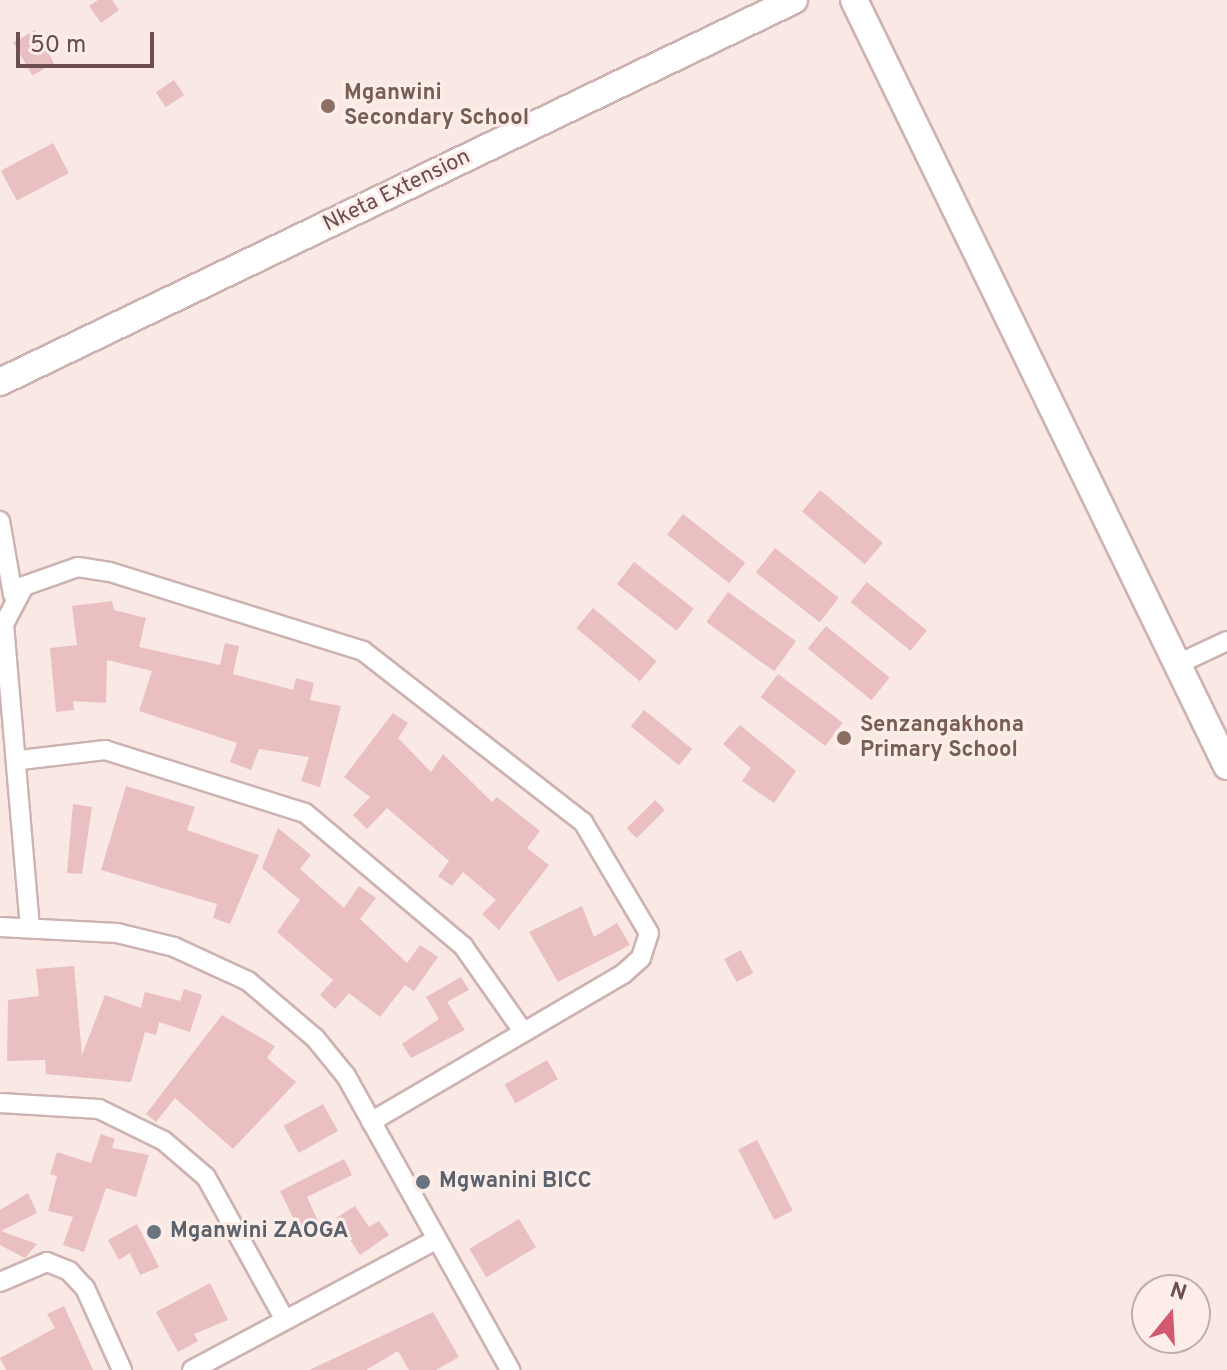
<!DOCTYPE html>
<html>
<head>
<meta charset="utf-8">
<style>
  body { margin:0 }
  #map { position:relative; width:1227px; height:1370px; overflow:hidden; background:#f9e8e4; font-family:Overpass,sans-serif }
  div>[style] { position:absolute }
  .building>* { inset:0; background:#eabfc1; transform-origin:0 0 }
  .roads { filter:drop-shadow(2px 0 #cdb2b2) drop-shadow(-2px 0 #cdb2b2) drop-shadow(0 2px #cdb2b2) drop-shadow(0 -2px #cdb2b2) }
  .street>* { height:18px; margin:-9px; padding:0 9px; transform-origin:9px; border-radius:9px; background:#fff }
  .secondary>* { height:26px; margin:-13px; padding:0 13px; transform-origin:13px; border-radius:13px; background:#fff }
  .dots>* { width:22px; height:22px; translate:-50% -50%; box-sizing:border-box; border:4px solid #fcede9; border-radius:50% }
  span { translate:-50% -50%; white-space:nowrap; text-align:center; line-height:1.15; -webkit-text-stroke:6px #fcede9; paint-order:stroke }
  .education-label { font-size:22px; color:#785e54; font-weight:700 }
  .left { translate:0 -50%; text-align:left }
  .street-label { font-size:22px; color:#6d4d4f }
  .worship-label { font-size:22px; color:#5b616d; font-weight:700 }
  .north { position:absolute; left:1131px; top:1274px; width:80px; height:80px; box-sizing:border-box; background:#fcede9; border:2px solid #c3adab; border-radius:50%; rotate:18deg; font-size:22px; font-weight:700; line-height:32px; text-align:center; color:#6d4d4f }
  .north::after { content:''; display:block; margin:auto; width:28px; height:36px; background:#d35972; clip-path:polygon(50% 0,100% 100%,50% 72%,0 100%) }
  .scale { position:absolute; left:16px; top:32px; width:138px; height:36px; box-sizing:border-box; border:4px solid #6d4d4f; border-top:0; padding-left:10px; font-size:24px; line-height:28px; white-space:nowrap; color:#6d4d4f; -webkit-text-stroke:6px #fcede9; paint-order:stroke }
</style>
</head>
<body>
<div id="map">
  <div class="building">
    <div style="clip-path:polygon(98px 0,112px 0,119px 10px,101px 23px,89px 6px)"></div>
    <div style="left:35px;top:30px;width:38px;height:25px;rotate:60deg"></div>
    <div style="left:174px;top:80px;width:18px;height:22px;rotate:56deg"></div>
    <div style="left:53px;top:143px;width:34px;height:59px;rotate:62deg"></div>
    <div style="left:820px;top:490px;width:82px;height:28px;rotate:40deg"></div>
    <div style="left:683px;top:514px;width:79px;height:26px;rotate:38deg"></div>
    <div style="left:775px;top:548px;width:81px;height:31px;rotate:38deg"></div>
    <div style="left:634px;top:562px;width:76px;height:28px;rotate:38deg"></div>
    <div style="left:867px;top:582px;width:77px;height:26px;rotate:39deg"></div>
    <div style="left:728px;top:592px;width:84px;height:37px;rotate:36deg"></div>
    <div style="clip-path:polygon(112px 601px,114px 610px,146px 618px,139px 647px,220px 665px,225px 643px,239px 646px,233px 674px,293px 690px,296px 678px,314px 683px,310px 700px,341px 706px,320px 787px,301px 781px,309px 757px,259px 749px,251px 770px,230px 762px,237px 743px,139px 711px,152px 671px,107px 660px,106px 703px,73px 701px,74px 710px,56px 712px,50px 648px,77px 645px,72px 606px)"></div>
    <div style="left:593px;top:608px;width:83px;height:26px;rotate:40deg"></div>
    <div style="left:826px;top:626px;width:82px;height:29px;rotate:39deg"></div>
    <div style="left:778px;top:674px;width:81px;height:29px;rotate:37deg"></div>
    <div style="left:644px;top:710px;width:62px;height:21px;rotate:39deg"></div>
    <div style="clip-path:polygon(393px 713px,408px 723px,398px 738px,431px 772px,443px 754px,492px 802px,497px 797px,540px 831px,527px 848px,549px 865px,499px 930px,482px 914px,496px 900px,463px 872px,452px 886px,438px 876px,449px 861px,387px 808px,367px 829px,353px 815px,370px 797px,344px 777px)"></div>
    <div style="clip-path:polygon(740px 725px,796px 771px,774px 803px,742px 781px,751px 768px,723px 744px)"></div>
    <div style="clip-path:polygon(126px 786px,195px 807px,187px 830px,259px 855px,230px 924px,213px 918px,217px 904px,101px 870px)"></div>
    <div style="left:655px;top:800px;width:14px;height:40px;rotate:45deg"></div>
    <div style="clip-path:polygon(73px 804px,92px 807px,82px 874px,67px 873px)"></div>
    <div style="clip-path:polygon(278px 828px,311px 855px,300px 869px,344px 908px,359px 886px,376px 898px,360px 919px,407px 963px,420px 945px,438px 957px,414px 991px,405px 985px,380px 1017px,349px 993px,335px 1009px,320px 995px,333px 980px,277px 932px,300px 900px,262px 868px)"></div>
    <div style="clip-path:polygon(582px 906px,594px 937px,617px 923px,630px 945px,558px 982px,529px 932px)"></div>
    <div style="left:741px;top:950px;width:26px;height:19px;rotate:62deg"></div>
    <div style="clip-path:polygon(74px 966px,82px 1055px,105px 995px,141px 1008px,145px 992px,180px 1001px,184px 989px,202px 995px,190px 1032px,159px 1022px,156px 1035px,145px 1032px,131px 1082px,46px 1074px,45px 1060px,7px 1061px,8px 1000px,39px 996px,36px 969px)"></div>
    <div style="clip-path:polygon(461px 977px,469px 990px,447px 1002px,465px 1030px,411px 1058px,402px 1044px,439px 1019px,426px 997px)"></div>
    <div style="clip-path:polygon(222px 1015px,275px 1046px,267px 1058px,296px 1082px,233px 1149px,175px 1098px,156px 1122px,146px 1114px)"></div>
    <div style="left:547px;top:1060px;width:22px;height:49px;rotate:60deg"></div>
    <div style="left:323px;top:1104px;width:31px;height:45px;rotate:61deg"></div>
    <div style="clip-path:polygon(101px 1134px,115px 1139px,112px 1148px,149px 1155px,136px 1197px,106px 1188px,84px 1252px,63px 1245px,73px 1217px,48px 1211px,57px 1176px,50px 1174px,57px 1152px,91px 1163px)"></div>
    <div style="left:757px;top:1140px;width:79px;height:21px;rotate:63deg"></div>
    <div style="clip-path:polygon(344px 1159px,352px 1175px,307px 1197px,318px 1221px,299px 1230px,280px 1191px)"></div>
    <div style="clip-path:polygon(28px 1193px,37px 1213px,1px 1231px,37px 1244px,25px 1258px,0 1245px,0 1210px)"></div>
    <div style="clip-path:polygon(355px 1206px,369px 1227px,379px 1221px,389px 1235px,360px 1255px,336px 1218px)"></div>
    <div style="left:519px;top:1219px;width:33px;height:58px;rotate:59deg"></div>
    <div style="clip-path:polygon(137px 1224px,159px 1267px,140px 1275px,130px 1253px,119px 1260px,108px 1240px)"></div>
    <div style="clip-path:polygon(210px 1283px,228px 1320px,194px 1334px,198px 1341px,178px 1352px,156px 1312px)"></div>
    <div style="clip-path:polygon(64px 1306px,93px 1370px,6px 1370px,0 1358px,55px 1328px,47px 1314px)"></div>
    <div style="clip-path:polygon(433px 1312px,459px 1357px,436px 1370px,409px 1370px,398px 1351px,366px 1370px,309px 1370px)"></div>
  </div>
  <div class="roads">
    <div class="street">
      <div style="left:0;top:521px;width:75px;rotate:80deg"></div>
      <div style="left:1176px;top:665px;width:56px;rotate:-25.2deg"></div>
      <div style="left:20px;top:760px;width:86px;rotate:-6.7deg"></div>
      <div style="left:105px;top:750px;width:210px;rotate:17.5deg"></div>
      <div style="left:305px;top:813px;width:207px;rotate:40.1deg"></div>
      <div style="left:463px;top:946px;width:103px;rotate:54.9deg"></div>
      <div style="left:0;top:927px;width:117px;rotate:2.9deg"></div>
      <div style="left:117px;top:933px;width:59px;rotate:13.8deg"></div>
      <div style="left:174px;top:947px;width:81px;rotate:24.7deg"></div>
      <div style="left:248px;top:981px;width:88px;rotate:40.4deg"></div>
      <div style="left:315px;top:1038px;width:49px;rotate:50.8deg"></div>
      <div style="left:346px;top:1076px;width:337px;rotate:60.8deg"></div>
      <div style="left:30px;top:928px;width:305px;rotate:-94.9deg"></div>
      <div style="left:4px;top:624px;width:43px;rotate:-62.2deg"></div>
      <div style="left:24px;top:586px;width:57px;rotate:-19.4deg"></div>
      <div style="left:78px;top:567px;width:32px;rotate:9deg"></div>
      <div style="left:110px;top:572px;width:265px;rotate:17.3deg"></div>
      <div style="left:363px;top:651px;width:279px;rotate:37.9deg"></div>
      <div style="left:583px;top:822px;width:129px;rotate:59.3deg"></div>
      <div style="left:649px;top:933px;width:26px;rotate:108deg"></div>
      <div style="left:641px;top:958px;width:24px;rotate:138deg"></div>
      <div style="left:623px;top:974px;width:292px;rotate:149.6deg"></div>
      <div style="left:0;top:1103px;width:99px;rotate:3.5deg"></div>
      <div style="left:99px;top:1109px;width:72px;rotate:26.2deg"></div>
      <div style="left:164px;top:1141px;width:55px;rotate:40.6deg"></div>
      <div style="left:206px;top:1177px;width:163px;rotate:61.1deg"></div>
      <div style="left:0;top:1282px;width:51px;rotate:-23.1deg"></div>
      <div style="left:47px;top:1262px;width:24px;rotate:22deg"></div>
      <div style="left:69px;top:1271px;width:23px;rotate:47deg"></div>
      <div style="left:85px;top:1288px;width:90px;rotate:65.7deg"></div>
      <div style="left:192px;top:1370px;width:276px;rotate:-28.1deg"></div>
    </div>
    <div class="secondary">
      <div style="left:854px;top:0;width:852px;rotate:64.04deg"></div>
      <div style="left:0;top:382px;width:881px;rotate:-25.69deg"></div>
    </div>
  </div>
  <div class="dots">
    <div style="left:328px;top:106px;background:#8d6e63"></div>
    <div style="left:844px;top:738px;background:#8d6e63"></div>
    <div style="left:423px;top:1182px;background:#6b7280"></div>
    <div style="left:154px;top:1232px;background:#6b7280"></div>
  </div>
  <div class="education-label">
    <span class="left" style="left:344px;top:106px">Mganwini<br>Secondary School</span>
    <span class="left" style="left:860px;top:738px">Senzangakhona<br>Primary School</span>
  </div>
  <div class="street-label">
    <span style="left:397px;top:191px;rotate:-26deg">Nketa Extension</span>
  </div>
  <div class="worship-label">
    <span class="left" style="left:439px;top:1182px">Mgwanini BICC</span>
    <span class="left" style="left:170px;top:1232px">Mganwini ZAOGA</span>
  </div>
  <div class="north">N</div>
  <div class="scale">50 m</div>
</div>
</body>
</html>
